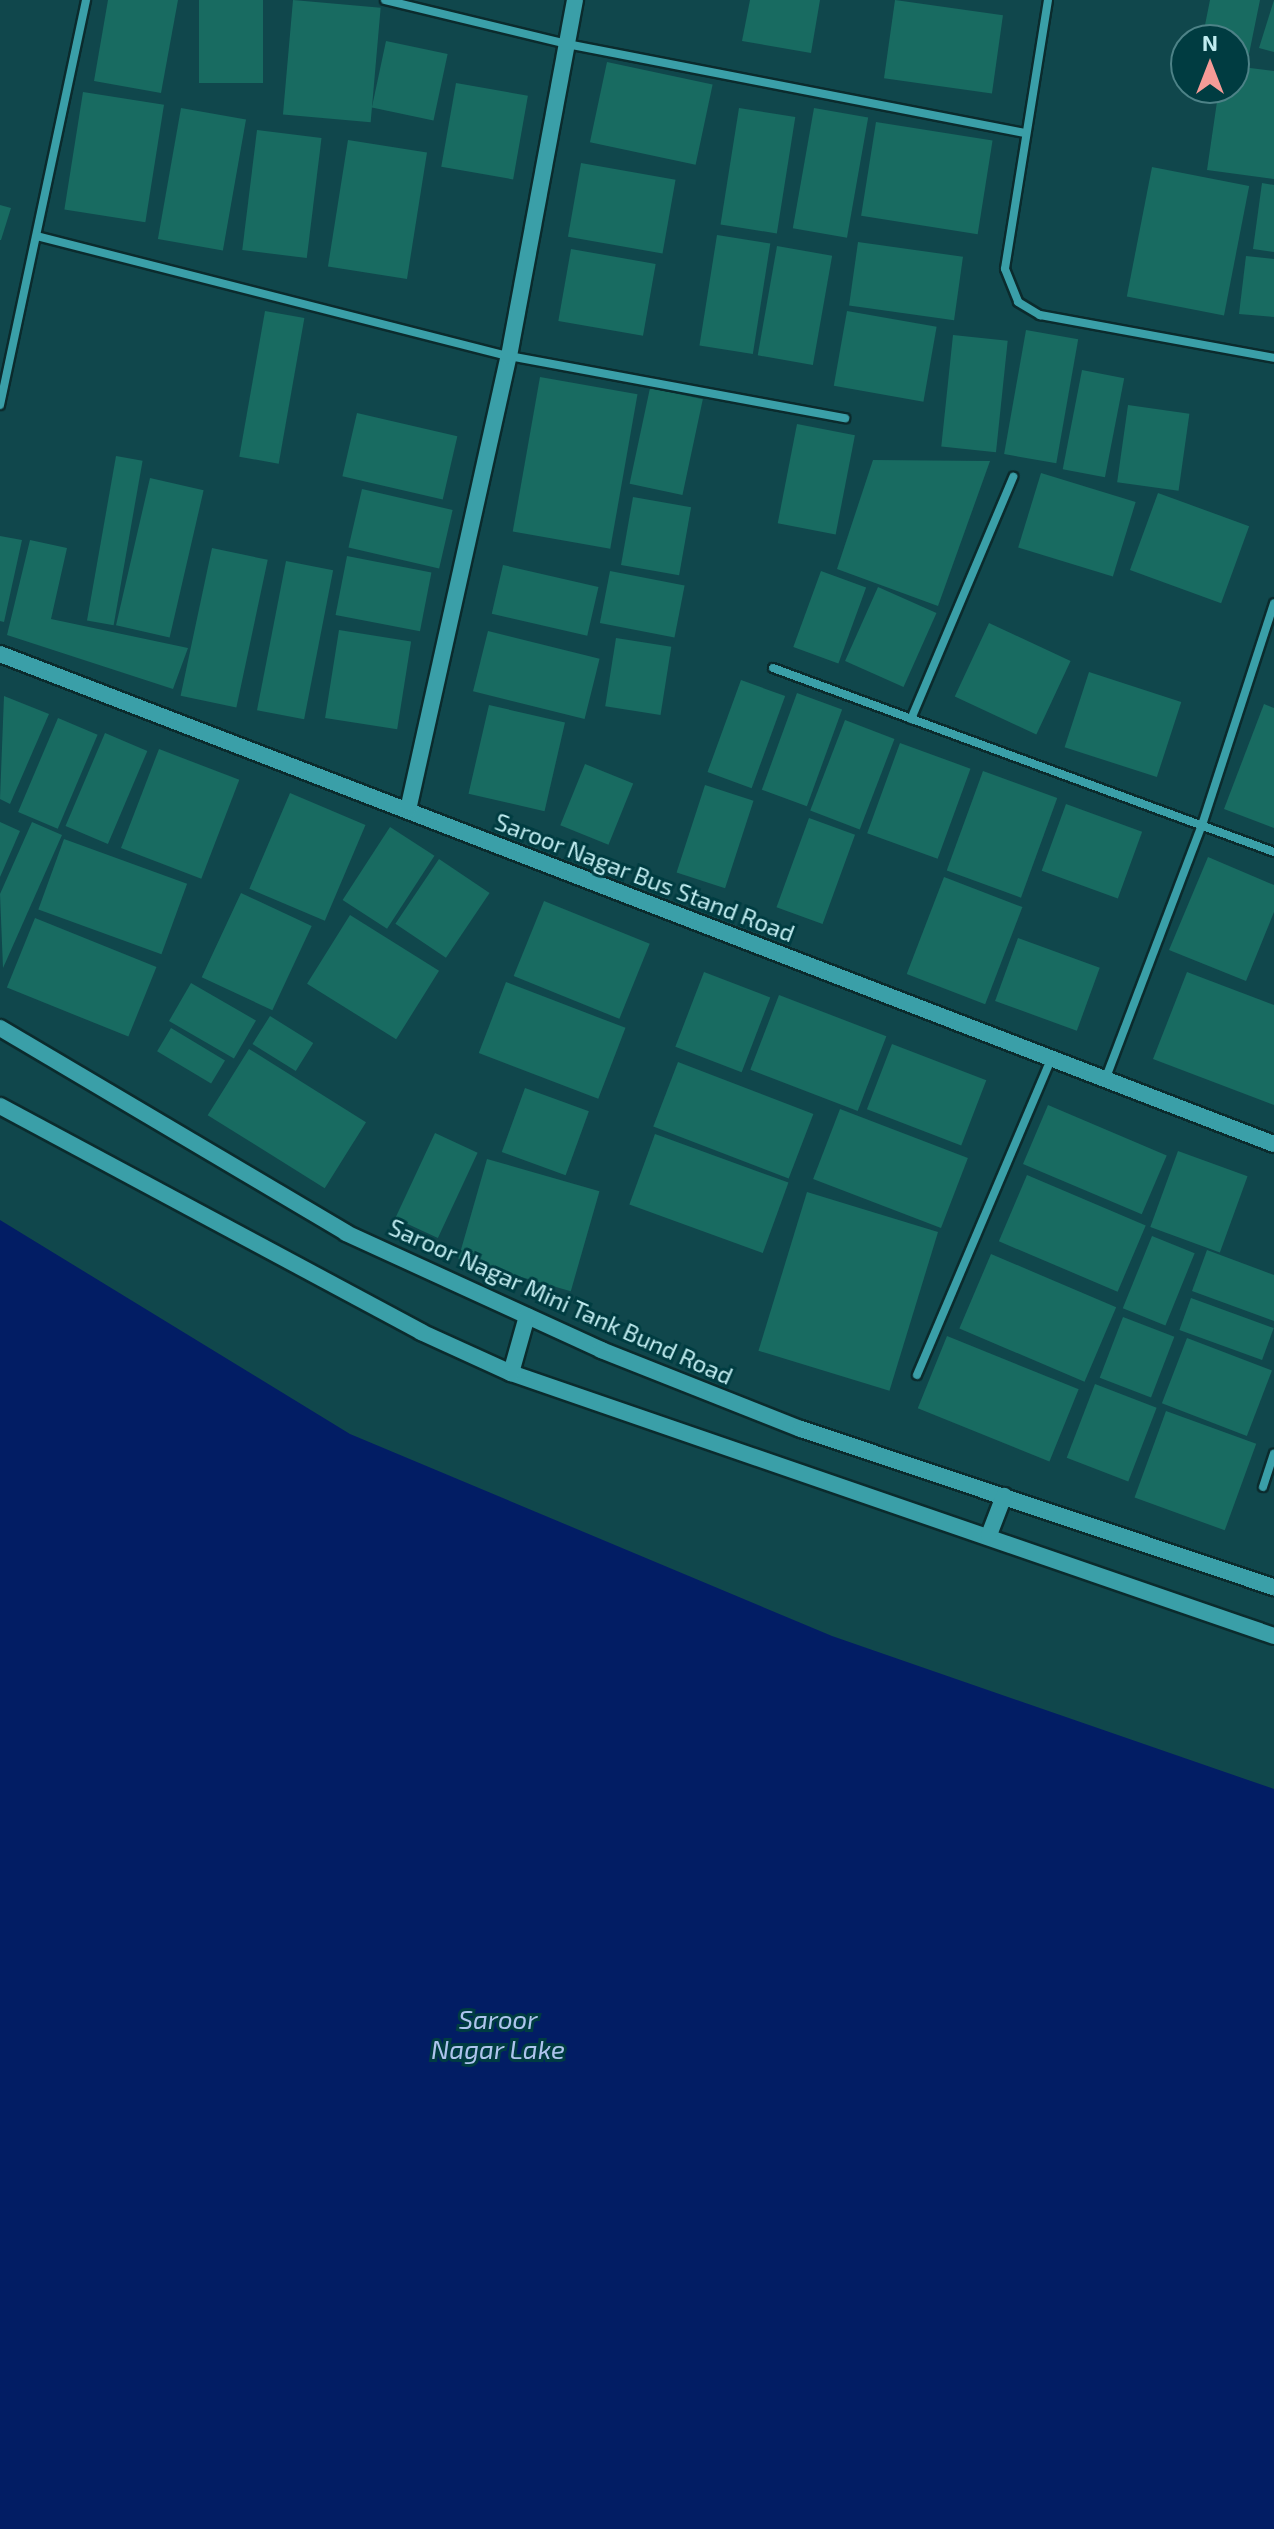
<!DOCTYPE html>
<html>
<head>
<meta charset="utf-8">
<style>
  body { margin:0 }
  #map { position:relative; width:1274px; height:2529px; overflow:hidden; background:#10474c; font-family:"Exo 2",sans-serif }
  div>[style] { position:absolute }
  .water>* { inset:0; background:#021d64 }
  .building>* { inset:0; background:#186b61; transform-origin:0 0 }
  .roads { filter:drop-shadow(2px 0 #0b2b2d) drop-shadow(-2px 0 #0b2b2d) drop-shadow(0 2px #0b2b2d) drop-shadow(0 -2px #0b2b2d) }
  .street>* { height:8px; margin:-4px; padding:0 4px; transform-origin:4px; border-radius:4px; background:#3a9fa8 }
  .secondary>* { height:16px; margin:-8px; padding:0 8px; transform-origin:8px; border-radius:8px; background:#3a9fa8 }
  span { translate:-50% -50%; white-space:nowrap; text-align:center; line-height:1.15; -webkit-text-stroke:6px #003c41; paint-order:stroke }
  .street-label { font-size:24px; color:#c0ecf0 }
  .water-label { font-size:26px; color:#aec4ee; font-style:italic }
  .north { position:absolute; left:1170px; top:24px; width:80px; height:80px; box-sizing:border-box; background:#003c41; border:2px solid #4d8287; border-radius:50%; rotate:0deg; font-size:22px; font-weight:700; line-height:32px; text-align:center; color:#c0ecf0 }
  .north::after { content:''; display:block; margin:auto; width:28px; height:36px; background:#f59b97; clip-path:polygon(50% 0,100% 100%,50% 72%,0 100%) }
</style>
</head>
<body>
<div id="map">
  <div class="water">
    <div style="clip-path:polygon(0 1220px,350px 1434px,832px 1636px,1274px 1789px,1274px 2529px,0 2529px)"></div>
  </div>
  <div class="building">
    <div style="clip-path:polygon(108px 0,178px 0,161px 93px,94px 81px)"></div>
    <div style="left:199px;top:0;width:64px;height:83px"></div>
    <div style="left:293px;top:0;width:88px;height:115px;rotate:5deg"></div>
    <div style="clip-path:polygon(750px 0,820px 0,811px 53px,742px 41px)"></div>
    <div style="left:895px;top:0;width:109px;height:79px;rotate:8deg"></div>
    <div style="clip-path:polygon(1210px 0,1260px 0,1249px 54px,1234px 51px,1234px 40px,1202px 40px)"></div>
    <div style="clip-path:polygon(1274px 0,1274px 52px,1259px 48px)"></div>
    <div style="left:386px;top:41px;width:63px;height:68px;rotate:12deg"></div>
    <div style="left:607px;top:62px;width:108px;height:82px;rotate:12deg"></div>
    <div style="clip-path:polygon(1234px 66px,1274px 71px,1274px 179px,1207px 170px,1219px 88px,1234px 88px)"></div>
    <div style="left:456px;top:83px;width:73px;height:85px;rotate:10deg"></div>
    <div style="left:83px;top:92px;width:82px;height:119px;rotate:9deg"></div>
    <div style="left:181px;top:108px;width:66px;height:133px;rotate:10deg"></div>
    <div style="left:739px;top:108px;width:57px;height:118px;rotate:9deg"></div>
    <div style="left:814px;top:108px;width:55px;height:122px;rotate:10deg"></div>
    <div style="left:876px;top:122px;width:118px;height:95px;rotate:9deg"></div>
    <div style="left:257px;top:130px;width:65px;height:121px;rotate:7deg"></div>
    <div style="left:348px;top:140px;width:80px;height:128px;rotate:9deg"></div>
    <div style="left:581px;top:163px;width:96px;height:75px;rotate:10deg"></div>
    <div style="left:1152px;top:167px;width:99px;height:132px;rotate:11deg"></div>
    <div style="clip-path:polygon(1262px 183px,1274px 185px,1274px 252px,1253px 249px)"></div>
    <div style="clip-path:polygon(0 205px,11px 208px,1px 240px,0 240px)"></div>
    <div style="left:717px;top:235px;width:54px;height:112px;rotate:9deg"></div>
    <div style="left:858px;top:242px;width:106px;height:64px;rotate:8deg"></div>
    <div style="left:777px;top:246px;width:56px;height:111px;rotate:10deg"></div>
    <div style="left:571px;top:249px;width:86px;height:73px;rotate:10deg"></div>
    <div style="clip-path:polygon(1246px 256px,1274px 259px,1274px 317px,1239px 314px)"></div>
    <div style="left:265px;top:311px;width:40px;height:148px;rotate:10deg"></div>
    <div style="left:847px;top:311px;width:91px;height:76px;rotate:10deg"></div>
    <div style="left:1026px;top:330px;width:53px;height:126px;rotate:10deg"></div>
    <div style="left:953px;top:335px;width:55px;height:112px;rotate:6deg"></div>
    <div style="left:1082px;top:370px;width:43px;height:101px;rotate:11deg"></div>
    <div style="left:540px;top:377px;width:99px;height:157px;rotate:10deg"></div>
    <div style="left:650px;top:388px;width:54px;height:98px;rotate:12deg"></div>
    <div style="left:1128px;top:405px;width:62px;height:78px;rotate:8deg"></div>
    <div style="left:357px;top:413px;width:103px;height:65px;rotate:13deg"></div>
    <div style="left:797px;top:424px;width:59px;height:101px;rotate:11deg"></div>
    <div style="left:116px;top:456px;width:27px;height:167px;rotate:10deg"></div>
    <div style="clip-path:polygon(873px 460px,990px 461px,938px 606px,837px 569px)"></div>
    <div style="left:1041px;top:473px;width:99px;height:78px;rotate:17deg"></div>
    <div style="left:150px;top:478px;width:55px;height:151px;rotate:13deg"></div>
    <div style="left:362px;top:489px;width:93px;height:60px;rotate:13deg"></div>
    <div style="left:1158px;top:493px;width:97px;height:82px;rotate:20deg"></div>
    <div style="left:633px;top:497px;width:59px;height:69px;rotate:10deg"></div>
    <div style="clip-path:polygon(0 536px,22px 540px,4px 622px,0 621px)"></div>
    <div style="clip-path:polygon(30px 540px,67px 548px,51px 619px,188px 648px,173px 689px,7px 635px)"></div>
    <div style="left:212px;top:548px;width:57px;height:151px;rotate:12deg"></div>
    <div style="left:347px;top:556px;width:86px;height:60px;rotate:11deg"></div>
    <div style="left:286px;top:561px;width:48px;height:152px;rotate:11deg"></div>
    <div style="left:503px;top:565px;width:98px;height:50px;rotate:13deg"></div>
    <div style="left:610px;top:571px;width:76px;height:53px;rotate:11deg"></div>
    <div style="left:821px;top:571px;width:48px;height:81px;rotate:20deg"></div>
    <div style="left:878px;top:587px;width:64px;height:81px;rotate:24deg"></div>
    <div style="left:989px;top:623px;width:90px;height:81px;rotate:25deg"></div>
    <div style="left:339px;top:630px;width:73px;height:89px;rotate:9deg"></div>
    <div style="left:488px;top:631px;width:115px;height:62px;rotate:14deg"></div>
    <div style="left:616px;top:638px;width:56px;height:69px;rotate:9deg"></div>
    <div style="left:1089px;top:672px;width:97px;height:79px;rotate:18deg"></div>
    <div style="left:741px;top:680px;width:47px;height:98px;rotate:20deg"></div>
    <div style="left:797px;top:693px;width:48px;height:103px;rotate:20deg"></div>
    <div style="clip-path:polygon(4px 696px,49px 714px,10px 804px,0 799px)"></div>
    <div style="clip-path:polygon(1264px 704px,1274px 708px,1274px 828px,1224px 809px)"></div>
    <div style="left:489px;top:705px;width:78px;height:91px;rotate:13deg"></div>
    <div style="left:58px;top:718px;width:43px;height:102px;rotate:23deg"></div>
    <div style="left:845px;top:720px;width:53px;height:97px;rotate:21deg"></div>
    <div style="left:105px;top:733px;width:46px;height:101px;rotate:23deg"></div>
    <div style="left:900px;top:743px;width:75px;height:96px;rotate:20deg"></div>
    <div style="left:159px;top:749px;width:86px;height:106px;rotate:21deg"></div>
    <div style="left:585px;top:764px;width:52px;height:66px;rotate:22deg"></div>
    <div style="left:983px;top:771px;width:79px;height:106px;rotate:20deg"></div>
    <div style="left:705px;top:785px;width:51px;height:92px;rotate:18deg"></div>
    <div style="left:290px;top:793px;width:82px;height:104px;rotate:23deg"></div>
    <div style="left:1066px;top:804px;width:81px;height:71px;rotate:20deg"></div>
    <div style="left:809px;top:818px;width:49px;height:95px;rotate:20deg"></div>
    <div style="clip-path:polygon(0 822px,20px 831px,0 877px)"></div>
    <div style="clip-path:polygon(32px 822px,62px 835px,3px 968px,0 894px)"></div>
    <div style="left:390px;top:827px;width:53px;height:87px;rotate:33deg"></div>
    <div style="left:64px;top:839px;width:131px;height:75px;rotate:20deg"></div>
    <div style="clip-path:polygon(1208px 857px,1274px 885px,1274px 912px,1246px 981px,1169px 950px)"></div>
    <div style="left:439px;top:859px;width:61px;height:78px;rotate:34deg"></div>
    <div style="left:944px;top:877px;width:84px;height:104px;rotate:21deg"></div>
    <div style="left:241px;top:893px;width:78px;height:93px;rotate:25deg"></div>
    <div style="left:544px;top:901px;width:114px;height:81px;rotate:22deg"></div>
    <div style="left:350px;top:915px;width:105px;height:81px;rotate:32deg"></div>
    <div style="left:35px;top:918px;width:131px;height:75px;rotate:22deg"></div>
    <div style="left:1018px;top:938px;width:87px;height:67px;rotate:20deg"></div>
    <div style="left:704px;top:972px;width:71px;height:80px;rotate:21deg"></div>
    <div style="clip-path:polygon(1187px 972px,1274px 1005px,1274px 1105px,1153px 1059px)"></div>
    <div style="left:506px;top:982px;width:128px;height:76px;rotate:21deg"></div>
    <div style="left:191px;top:983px;width:75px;height:44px;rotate:30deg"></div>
    <div style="left:779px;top:995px;width:115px;height:80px;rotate:21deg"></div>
    <div style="left:270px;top:1016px;width:51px;height:33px;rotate:32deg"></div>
    <div style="left:171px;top:1028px;width:63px;height:27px;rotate:31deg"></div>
    <div style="left:892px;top:1044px;width:101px;height:70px;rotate:21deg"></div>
    <div style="left:249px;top:1049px;width:138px;height:78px;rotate:32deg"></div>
    <div style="left:678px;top:1062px;width:145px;height:69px;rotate:21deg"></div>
    <div style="left:525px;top:1088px;width:68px;height:68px;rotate:20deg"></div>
    <div style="left:1048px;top:1105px;width:129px;height:64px;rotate:23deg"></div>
    <div style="left:840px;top:1109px;width:137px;height:75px;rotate:21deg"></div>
    <div style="left:435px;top:1133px;width:47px;height:94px;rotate:25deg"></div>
    <div style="left:655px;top:1134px;width:142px;height:75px;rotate:20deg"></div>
    <div style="left:1178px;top:1151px;width:74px;height:81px;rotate:20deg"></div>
    <div style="left:487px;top:1159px;width:117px;height:104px;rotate:16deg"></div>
    <div style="left:1027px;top:1175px;width:129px;height:72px;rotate:23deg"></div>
    <div style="left:807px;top:1192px;width:137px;height:166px;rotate:17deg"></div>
    <div style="left:1152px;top:1236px;width:46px;height:78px;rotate:22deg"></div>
    <div style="clip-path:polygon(1207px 1250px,1274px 1275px,1274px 1321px,1192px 1291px)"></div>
    <div style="left:991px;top:1254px;width:136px;height:81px;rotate:23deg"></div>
    <div style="left:1191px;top:1298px;width:88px;height:34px;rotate:20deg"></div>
    <div style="left:1123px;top:1317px;width:55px;height:65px;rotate:21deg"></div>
    <div style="left:947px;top:1336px;width:142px;height:78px;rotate:22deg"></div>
    <div style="left:1187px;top:1338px;width:91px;height:70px;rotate:21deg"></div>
    <div style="left:1095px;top:1384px;width:66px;height:79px;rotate:21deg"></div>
    <div style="left:1166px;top:1411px;width:96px;height:92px;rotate:20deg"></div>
  </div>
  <div class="roads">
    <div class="street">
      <div style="left:385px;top:0;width:187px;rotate:13.6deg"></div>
      <div style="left:567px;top:44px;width:465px;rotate:11deg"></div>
      <div style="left:1048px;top:0;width:272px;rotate:99.1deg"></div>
      <div style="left:1005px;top:269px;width:35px;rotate:68deg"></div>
      <div style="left:1018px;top:302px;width:26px;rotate:31deg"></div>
      <div style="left:1040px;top:315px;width:238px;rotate:10.4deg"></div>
      <div style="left:37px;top:236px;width:487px;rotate:14.3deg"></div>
      <div style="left:509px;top:356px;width:342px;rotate:10.5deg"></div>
      <div style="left:0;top:405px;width:414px;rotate:-78deg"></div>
      <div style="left:773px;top:668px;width:534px;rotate:20.17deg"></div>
      <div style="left:911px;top:719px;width:263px;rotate:-67.1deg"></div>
      <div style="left:1105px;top:1080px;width:273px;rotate:-69.2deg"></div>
      <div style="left:1202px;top:825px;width:233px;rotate:-72deg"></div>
      <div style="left:917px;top:1375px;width:341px;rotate:-67deg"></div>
      <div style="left:1263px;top:1487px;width:35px;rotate:-72deg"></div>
    </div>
    <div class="secondary">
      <div style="left:0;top:654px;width:1365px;rotate:21.04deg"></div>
      <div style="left:408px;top:810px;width:465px;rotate:-77.5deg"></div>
      <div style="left:509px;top:356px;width:362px;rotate:-79.5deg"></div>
      <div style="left:0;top:1028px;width:402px;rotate:30.6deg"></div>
      <div style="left:346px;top:1233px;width:281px;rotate:24.6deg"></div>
      <div style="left:601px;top:1350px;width:215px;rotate:21.6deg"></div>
      <div style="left:801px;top:1429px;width:499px;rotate:18.5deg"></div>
      <div style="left:0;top:1106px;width:478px;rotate:28.2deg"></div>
      <div style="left:421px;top:1332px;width:99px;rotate:24.5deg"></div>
      <div style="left:511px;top:1373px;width:807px;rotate:19.02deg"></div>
      <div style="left:511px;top:1373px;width:59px;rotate:-74.3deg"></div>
      <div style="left:989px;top:1535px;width:42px;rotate:-69deg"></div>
    </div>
  </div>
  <div class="street-label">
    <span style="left:645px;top:877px;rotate:21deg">Saroor Nagar Bus Stand Road</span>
    <span style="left:561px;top:1301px;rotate:24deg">Saroor Nagar Mini Tank Bund Road</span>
  </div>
  <div class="water-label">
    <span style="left:498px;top:2034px">Saroor<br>Nagar Lake</span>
  </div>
  <div class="north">N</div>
</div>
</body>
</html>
